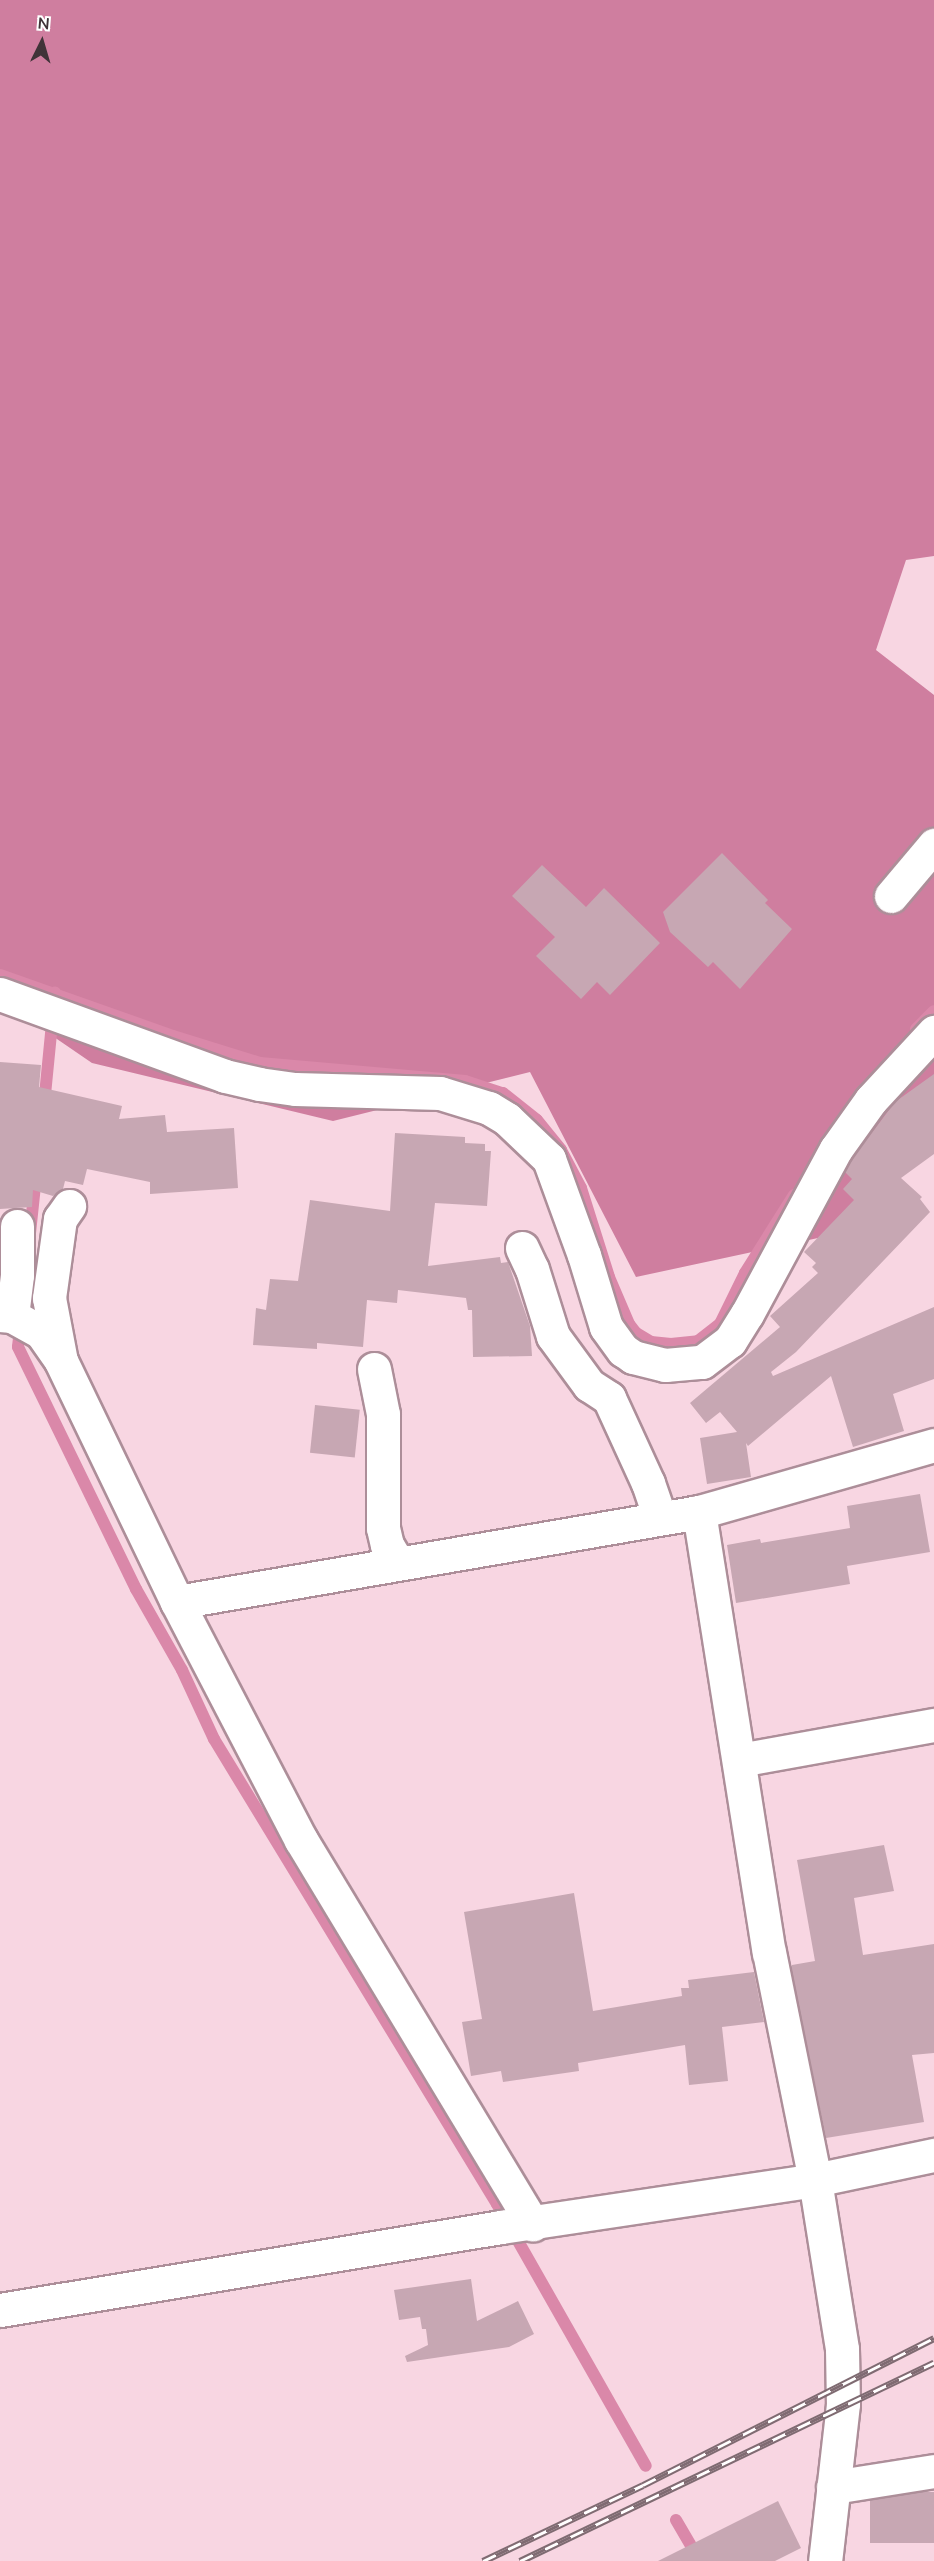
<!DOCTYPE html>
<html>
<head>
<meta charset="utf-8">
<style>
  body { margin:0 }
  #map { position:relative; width:934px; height:2561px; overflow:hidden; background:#f8d6e2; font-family:"Nunito Sans",sans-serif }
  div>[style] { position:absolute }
  .forest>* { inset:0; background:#cf7e9f }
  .stream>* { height:12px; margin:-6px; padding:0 6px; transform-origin:6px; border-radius:6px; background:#da88a9 }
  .building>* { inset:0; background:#c7a7b3; transform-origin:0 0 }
  .roads { filter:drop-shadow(2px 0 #ad8e99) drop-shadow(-2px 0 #ad8e99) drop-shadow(0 2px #ad8e99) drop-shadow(0 -2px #ad8e99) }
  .street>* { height:33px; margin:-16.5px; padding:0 16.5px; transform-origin:16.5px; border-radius:16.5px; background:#fff }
  .secondary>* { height:33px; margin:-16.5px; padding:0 16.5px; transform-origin:16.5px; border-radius:16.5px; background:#fff }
  .rail>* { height:7px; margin-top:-3.5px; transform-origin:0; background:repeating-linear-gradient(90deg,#fff 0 14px,#7f6b72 0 28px); box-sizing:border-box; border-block:2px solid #7f6b72 }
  span { translate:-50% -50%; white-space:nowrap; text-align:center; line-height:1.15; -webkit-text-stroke:4.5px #fff; paint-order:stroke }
  .north { position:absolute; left:12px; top:12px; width:60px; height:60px; -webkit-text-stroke:4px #fff; paint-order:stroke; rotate:5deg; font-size:16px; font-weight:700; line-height:24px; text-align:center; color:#403338 }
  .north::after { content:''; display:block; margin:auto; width:21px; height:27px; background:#403338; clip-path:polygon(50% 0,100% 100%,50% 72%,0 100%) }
</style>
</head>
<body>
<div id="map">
  <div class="forest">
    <div style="clip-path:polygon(0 0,934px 0,934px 556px,906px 560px,876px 650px,934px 695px,934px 1115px,832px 1235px,636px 1277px,530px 1072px,333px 1121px,92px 1063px,0 1000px)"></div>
  </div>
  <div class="stream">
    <div style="left:0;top:975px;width:183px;rotate:19.4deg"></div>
    <div style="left:173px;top:1036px;width:91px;rotate:17.2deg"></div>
    <div style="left:260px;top:1063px;width:206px;rotate:5deg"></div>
    <div style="left:465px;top:1081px;width:40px;rotate:18deg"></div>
    <div style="left:503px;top:1093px;width:43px;rotate:38.5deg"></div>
    <div style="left:537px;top:1120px;width:38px;rotate:51deg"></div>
    <div style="left:561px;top:1150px;width:43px;rotate:62.2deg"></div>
    <div style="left:581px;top:1188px;width:93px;rotate:72.5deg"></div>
    <div style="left:609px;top:1277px;width:51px;rotate:66.9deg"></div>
    <div style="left:629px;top:1324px;width:11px;rotate:52deg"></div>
    <div style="left:636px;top:1333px;width:17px;rotate:31deg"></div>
    <div style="left:651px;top:1342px;width:20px;rotate:6deg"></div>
    <div style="left:671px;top:1344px;width:27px;rotate:-6deg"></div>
    <div style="left:698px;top:1341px;width:28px;rotate:-38deg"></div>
    <div style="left:720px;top:1324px;width:57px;rotate:-63.9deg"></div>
    <div style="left:745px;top:1273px;width:92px;rotate:-57.9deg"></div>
    <div style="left:916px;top:1029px;width:25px;rotate:-45deg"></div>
    <div style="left:44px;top:1105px;width:113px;rotate:-84.4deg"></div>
    <div style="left:30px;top:1233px;width:57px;rotate:-84deg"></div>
    <div style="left:21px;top:1322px;width:25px;rotate:97deg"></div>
    <div style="left:18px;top:1347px;width:269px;rotate:64deg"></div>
    <div style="left:136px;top:1589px;width:93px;rotate:60.4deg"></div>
    <div style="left:182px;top:1670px;width:76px;rotate:65.1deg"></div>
    <div style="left:214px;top:1739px;width:544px;rotate:58.68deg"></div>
    <div style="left:497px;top:2204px;width:301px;rotate:60.4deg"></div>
    <div style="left:676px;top:2520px;width:48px;rotate:59.7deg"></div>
  </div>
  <div class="building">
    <div style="clip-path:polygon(722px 853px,768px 900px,765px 903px,792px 929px,740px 989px,713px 962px,708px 967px,670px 932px,663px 912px)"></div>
    <div style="clip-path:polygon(542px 865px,586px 907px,604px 888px,660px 943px,610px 995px,597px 982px,581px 999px,536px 956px,555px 937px,512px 896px)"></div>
    <div style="clip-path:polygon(0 1062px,41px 1065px,39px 1087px,122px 1106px,119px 1119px,165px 1115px,167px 1132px,234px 1128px,238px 1188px,150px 1194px,150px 1182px,87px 1169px,83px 1185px,65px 1181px,63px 1189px,53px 1196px,33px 1190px,32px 1207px,0 1209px)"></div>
    <div style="clip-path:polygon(934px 1074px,934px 1154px,901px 1178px,922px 1197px,920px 1199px,930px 1212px,796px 1352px,771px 1372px,773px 1376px,934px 1307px,934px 1379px,893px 1394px,904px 1431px,853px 1447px,831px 1376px,748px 1446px,746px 1443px,751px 1477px,707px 1484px,700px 1438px,737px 1432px,720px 1412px,706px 1423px,690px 1403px,780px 1327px,770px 1316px,818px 1273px,812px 1267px,816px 1263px,804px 1252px,854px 1200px,843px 1189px,852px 1179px,845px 1172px,852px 1159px,895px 1102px)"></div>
    <div style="clip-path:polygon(395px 1133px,465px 1137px,465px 1143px,485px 1144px,485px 1151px,491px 1151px,487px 1206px,435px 1203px,428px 1266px,500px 1257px,501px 1263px,508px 1262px,530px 1326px,532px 1356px,473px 1357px,472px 1310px,468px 1310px,466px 1298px,398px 1290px,397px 1303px,367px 1300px,363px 1347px,317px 1343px,317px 1349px,253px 1345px,256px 1308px,266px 1310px,270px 1279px,298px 1281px,310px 1200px,390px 1211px)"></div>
    <div style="left:315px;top:1405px;width:45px;height:48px;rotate:6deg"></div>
    <div style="clip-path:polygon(920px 1494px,930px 1552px,847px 1566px,850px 1584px,736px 1603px,727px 1545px,760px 1539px,761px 1543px,850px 1528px,847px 1506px)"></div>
    <div style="clip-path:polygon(884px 1845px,894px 1891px,854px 1898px,863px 1955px,934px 1944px,934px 2053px,912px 2055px,924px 2122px,826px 2138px,791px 1967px,792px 1965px,815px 1961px,797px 1860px)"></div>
    <div style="clip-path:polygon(574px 1893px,593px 2011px,682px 1996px,681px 1988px,689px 1988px,688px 1980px,754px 1972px,764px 2022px,722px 2027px,728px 2081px,689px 2085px,685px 2045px,578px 2063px,579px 2071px,503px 2082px,501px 2071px,471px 2076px,462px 2022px,482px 2019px,464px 1912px)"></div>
    <div style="clip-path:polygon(471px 2279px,477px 2321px,518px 2301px,534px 2334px,509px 2347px,407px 2362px,405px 2356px,428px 2345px,426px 2329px,422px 2329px,420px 2317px,399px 2320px,394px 2290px)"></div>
    <div style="left:934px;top:2492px;width:51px;height:64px;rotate:90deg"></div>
    <div style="clip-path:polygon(778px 2501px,801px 2548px,775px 2561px,658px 2561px)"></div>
  </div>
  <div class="roads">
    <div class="street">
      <div style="left:891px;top:896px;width:67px;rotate:-49.9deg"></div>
      <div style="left:0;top:994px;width:239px;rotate:20deg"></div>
      <div style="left:225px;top:1076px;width:35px;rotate:13deg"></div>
      <div style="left:259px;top:1084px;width:36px;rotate:8deg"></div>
      <div style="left:295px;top:1089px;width:145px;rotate:1.6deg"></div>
      <div style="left:440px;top:1093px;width:51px;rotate:17deg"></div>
      <div style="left:489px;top:1108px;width:21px;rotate:31deg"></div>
      <div style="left:507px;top:1119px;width:58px;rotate:43.6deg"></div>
      <div style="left:549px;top:1159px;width:102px;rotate:70deg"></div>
      <div style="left:584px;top:1255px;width:75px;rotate:73deg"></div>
      <div style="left:606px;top:1327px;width:29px;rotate:54deg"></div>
      <div style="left:623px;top:1350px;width:12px;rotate:35deg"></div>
      <div style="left:633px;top:1357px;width:33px;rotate:14deg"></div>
      <div style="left:665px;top:1365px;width:37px;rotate:-5deg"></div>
      <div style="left:702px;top:1362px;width:35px;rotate:-37deg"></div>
      <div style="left:730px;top:1341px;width:32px;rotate:-58deg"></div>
      <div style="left:747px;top:1314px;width:187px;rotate:-61.7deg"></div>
      <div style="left:836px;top:1149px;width:60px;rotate:-54.5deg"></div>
      <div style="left:871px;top:1100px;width:93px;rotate:-47.2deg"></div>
      <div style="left:522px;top:1248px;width:23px;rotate:65deg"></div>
      <div style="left:532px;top:1269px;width:70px;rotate:72.6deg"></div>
      <div style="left:553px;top:1336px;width:61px;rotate:53.7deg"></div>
      <div style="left:589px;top:1385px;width:24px;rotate:33deg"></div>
      <div style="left:609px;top:1398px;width:94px;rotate:65.4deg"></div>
      <div style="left:648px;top:1483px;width:36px;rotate:71deg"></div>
      <div style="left:0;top:1315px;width:12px;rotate:5deg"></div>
      <div style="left:12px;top:1316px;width:33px;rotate:29deg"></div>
      <div style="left:41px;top:1332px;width:35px;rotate:55deg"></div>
      <div style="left:61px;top:1361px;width:267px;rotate:64.3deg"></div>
      <div style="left:177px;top:1602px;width:268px;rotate:62.5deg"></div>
      <div style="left:301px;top:1840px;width:449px;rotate:58.9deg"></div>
      <div style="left:12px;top:1316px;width:41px;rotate:-83deg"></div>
      <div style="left:17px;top:1275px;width:49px;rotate:-90deg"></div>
      <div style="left:60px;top:1356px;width:59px;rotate:-100.7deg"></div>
      <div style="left:49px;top:1298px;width:80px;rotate:-82.1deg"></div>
      <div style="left:60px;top:1219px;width:16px;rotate:-55deg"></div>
      <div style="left:374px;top:1369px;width:46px;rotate:78.7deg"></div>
      <div style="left:383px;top:1414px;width:114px;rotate:90deg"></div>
      <div style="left:383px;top:1528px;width:17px;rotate:77deg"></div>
      <div style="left:387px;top:1545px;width:21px;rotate:59deg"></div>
      <div style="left:699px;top:1512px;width:446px;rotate:81deg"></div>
      <div style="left:769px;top:1952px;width:233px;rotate:78.6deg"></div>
      <div style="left:815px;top:2180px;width:171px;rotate:80.9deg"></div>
      <div style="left:842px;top:2349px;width:55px;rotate:89deg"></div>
      <div style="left:843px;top:2404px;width:158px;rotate:96.5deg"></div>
      <div style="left:177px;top:1602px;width:530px;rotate:-9.78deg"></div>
      <div style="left:699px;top:1512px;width:244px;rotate:-15.9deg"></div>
      <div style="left:739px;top:1760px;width:198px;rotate:-10.2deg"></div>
      <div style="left:833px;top:2487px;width:102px;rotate:-9deg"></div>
    </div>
    <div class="secondary">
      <div style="left:0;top:2310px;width:508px;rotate:-9.41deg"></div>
      <div style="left:501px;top:2227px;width:317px;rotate:-8.5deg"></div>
      <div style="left:815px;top:2180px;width:122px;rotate:-11.9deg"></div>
    </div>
  </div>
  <div class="rail">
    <div style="left:483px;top:2561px;width:177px;rotate:-25.4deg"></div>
    <div style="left:643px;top:2485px;width:326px;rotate:-26.8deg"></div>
    <div style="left:520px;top:2561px;width:459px;rotate:-25.6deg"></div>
  </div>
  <div class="north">N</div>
</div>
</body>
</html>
